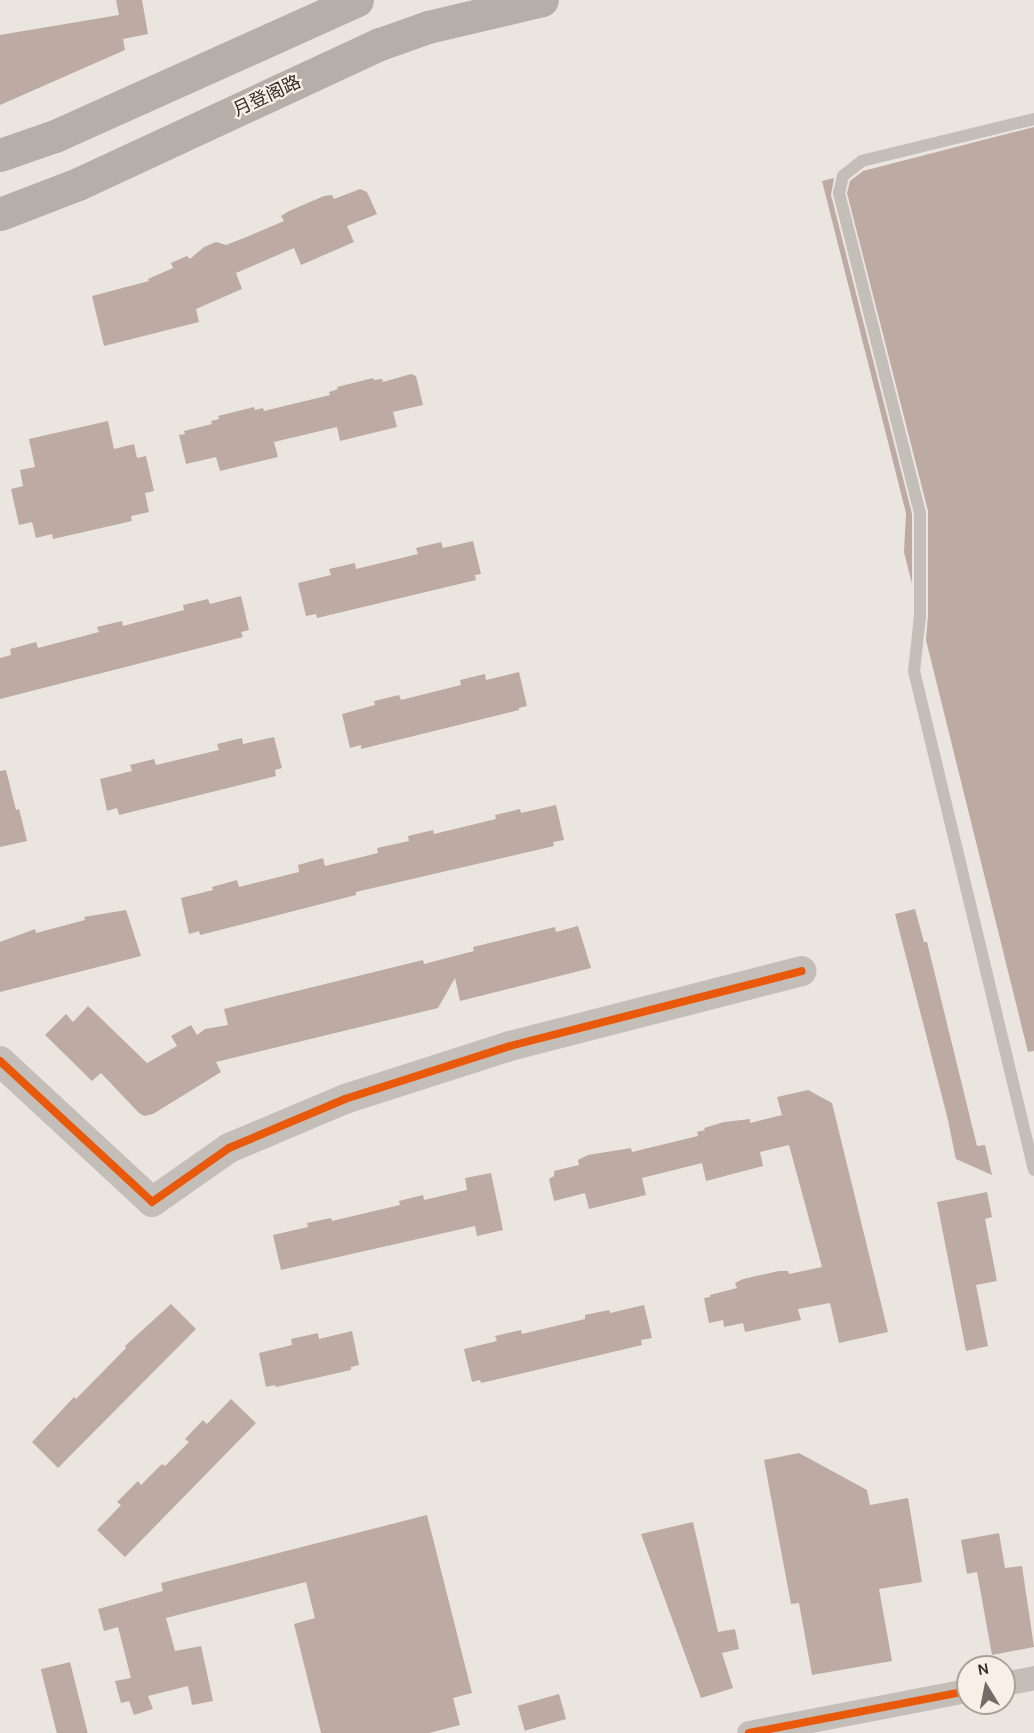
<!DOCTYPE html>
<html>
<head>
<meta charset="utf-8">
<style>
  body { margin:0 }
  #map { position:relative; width:1034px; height:1733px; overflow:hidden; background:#ebe5e0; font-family:Karla,"Noto Sans SC",sans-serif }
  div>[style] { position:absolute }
  .building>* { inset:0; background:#bdaaa2; transform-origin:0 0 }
  .service>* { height:12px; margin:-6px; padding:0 6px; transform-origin:6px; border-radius:6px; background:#c4beb9 }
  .minor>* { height:24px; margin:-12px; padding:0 12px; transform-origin:12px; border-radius:12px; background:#c4beb9 }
  .tertiary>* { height:30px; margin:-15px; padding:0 15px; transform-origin:15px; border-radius:15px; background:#c4beb9 }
  .secondary>* { height:33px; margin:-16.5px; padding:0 16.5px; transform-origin:16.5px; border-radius:16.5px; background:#b5aea9 }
  .cycleway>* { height:8px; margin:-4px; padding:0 4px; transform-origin:4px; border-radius:4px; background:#e8590c }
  span { translate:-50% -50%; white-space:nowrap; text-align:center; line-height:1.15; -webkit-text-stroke:4.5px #f8efe6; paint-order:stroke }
  .street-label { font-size:18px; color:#342b27 }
  .north { position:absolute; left:956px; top:1655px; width:60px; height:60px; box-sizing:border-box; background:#f8efe6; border:2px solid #aaa19a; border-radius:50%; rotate:350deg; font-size:16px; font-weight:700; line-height:24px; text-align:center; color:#342b27 }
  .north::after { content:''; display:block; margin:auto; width:21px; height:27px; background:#746c68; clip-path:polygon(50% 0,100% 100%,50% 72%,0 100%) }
</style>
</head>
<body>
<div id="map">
  <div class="building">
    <div style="clip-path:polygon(116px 0,142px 0,148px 34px,123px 39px,125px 50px,0 105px,0 35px,119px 15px)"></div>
    <div style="clip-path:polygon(1034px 127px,1034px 1051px,1028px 1052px,926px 640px,928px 616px,928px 511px,847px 193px,850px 181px,863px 171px)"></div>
    <div style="clip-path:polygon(834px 178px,831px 195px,912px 514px,912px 584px,904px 552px,906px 513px,822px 181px)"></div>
    <div style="clip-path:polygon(360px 189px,367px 192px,377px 214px,347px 226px,354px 242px,301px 265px,294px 248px,236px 273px,242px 289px,196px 309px,199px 322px,104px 346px,92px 296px,149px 281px,148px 279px,173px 268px,171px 263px,187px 256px,190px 259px,204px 247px,216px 242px,226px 245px,249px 236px,284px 221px,281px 216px,289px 211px,324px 196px,332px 195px,334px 199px)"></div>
    <div style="clip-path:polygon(411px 374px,416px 376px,423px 405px,393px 412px,397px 427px,340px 441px,337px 427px,274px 442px,278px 457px,220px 471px,216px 457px,186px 464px,179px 435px,185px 434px,184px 431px,212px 424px,211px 421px,219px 419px,218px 416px,254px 407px,255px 410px,263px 408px,264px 411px,330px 395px,329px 392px,338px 389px,337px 387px,373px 378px,374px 380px,382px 379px,383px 382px)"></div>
    <div style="clip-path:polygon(108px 421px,114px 449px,134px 444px,137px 458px,146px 456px,154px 491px,145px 493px,149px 512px,131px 516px,132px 521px,53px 539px,52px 534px,36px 538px,32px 522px,19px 525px,11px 489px,23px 486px,20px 470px,35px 467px,29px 439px)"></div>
    <div style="clip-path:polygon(473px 541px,481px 574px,475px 575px,476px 580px,317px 618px,316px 614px,306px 616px,298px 583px,331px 575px,329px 569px,355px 563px,356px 569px,418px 554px,416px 548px,441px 542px,443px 548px)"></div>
    <div style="clip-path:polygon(241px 596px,249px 630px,241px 632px,243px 637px,0 699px,0 658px,11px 655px,10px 649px,36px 642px,38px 648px,99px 632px,97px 627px,122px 621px,123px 626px,184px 610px,183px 605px,208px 599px,210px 604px)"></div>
    <div style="clip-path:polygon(519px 672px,527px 706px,519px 708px,519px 710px,361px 749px,361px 745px,350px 748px,342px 714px,375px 705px,374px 701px,399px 695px,401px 700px,461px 685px,460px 680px,485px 674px,486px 680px)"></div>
    <div style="clip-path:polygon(274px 737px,282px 768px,275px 770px,276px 776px,119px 815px,117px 808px,107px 811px,100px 779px,132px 771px,130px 765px,154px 759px,156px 765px,219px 750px,217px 744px,242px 738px,243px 744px)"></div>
    <div style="clip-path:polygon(6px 770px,16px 810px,19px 809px,27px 841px,0 847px,0 771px)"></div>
    <div style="clip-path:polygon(556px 805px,564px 840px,553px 842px,554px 846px,356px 892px,356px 895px,200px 935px,199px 931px,189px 934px,181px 898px,213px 890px,212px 887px,237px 880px,239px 887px,299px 872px,298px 865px,323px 858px,325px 866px,378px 853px,377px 848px,409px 841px,408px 836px,433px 830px,434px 834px,496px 819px,495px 815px,520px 809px,521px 813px)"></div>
    <div style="clip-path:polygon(915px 909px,924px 942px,927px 942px,977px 1146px,985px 1145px,992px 1175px,956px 1159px,955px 1155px,948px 1120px,895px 914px)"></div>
    <div style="clip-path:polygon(126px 910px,141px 956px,0 992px,0 942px,35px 929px,36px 933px,85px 920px,84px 917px)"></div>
    <div style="clip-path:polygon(578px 926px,591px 968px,460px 1001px,455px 978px,438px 1008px,216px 1062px,221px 1072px,153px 1114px,144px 1116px,139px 1113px,101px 1073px,92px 1081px,45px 1035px,66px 1014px,73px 1022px,88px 1006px,147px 1063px,177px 1046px,171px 1036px,191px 1025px,197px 1035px,205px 1029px,228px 1025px,224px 1009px,423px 960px,424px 964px,474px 951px,473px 947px,555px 927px,556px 932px)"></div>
    <div style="clip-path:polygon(808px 1090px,832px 1103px,888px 1332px,839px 1343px,830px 1303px,798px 1309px,801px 1320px,745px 1332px,743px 1323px,724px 1327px,723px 1320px,709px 1323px,704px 1298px,710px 1297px,710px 1295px,737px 1288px,735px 1283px,743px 1279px,779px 1271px,788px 1271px,789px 1274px,822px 1267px,789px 1145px,760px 1152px,763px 1166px,706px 1181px,702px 1163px,642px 1178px,646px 1195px,589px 1209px,585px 1193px,554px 1201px,549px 1179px,554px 1176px,554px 1171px,579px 1165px,578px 1160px,588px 1155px,631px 1148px,632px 1152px,698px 1136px,697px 1132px,705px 1130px,704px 1128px,724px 1122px,750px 1119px,750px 1123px,782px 1115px,777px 1097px)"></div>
    <div style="clip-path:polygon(491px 1173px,503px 1230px,477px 1236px,475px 1226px,281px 1270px,273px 1235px,308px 1227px,307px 1223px,331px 1218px,332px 1221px,400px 1205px,399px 1201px,423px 1195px,424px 1200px,467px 1190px,465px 1178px)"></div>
    <div style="clip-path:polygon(987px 1192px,992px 1217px,985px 1219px,997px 1281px,976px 1285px,988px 1346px,966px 1351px,937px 1202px)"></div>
    <div style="clip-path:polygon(171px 1304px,196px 1329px,58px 1468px,32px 1442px,74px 1397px,76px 1399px,126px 1348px,125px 1346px)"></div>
    <div style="clip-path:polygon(644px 1305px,652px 1338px,641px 1340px,642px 1345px,481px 1383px,480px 1380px,472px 1382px,464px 1349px,497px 1341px,495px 1336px,521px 1330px,522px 1334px,585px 1319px,585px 1315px,609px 1310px,610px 1313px)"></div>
    <div style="clip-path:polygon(352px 1331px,359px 1365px,351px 1367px,351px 1370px,276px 1387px,275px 1385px,266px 1387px,259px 1353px,292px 1345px,291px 1339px,318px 1333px,319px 1339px)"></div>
    <div style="clip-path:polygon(231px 1399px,256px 1423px,125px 1557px,97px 1530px,121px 1505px,117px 1502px,138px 1481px,141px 1485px,162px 1464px,165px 1466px,189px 1442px,185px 1439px,203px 1420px,207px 1424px)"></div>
    <div style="clip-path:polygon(799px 1453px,867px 1490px,870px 1505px,908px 1498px,922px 1582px,879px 1589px,892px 1661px,812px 1675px,799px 1603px,791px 1604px,764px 1460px)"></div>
    <div style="clip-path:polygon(427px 1515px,472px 1693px,453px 1698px,460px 1725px,429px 1733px,321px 1733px,294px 1624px,315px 1618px,306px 1582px,166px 1618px,175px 1651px,201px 1646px,213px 1701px,192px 1705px,188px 1686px,148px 1696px,153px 1709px,134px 1715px,129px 1701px,121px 1703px,115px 1681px,131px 1678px,118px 1627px,104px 1631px,98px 1609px,163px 1591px,161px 1583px)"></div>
    <div style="clip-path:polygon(693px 1522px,718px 1632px,735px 1629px,739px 1649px,722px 1653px,733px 1688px,701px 1698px,641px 1534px)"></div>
    <div style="clip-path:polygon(999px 1533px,1005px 1568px,1022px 1566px,1034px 1647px,992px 1655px,977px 1572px,967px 1574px,961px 1540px)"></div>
    <div style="left:70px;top:1662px;width:73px;height:30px;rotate:76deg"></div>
    <div style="left:559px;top:1694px;width:26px;height:43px;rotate:74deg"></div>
  </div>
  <div class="service">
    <div style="left:1034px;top:119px;width:177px;rotate:166.3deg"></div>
    <div style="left:862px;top:161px;width:24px;rotate:142deg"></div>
    <div style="left:843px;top:176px;width:17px;rotate:103deg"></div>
    <div style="left:839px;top:193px;width:330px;rotate:75.8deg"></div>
    <div style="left:920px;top:513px;width:103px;rotate:90deg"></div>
    <div style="left:920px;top:616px;width:55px;rotate:96.2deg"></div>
    <div style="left:914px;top:671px;width:513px;rotate:76.48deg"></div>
  </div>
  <div class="minor">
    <div style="left:1004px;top:1684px;width:31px;rotate:-11deg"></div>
    <div style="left:749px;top:1733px;width:223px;rotate:-10.9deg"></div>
  </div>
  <div class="tertiary">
    <div style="left:0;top:1061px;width:207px;rotate:42.8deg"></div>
    <div style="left:152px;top:1202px;width:94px;rotate:-35deg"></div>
    <div style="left:229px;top:1148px;width:126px;rotate:-22.9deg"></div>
    <div style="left:345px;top:1099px;width:173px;rotate:-17.8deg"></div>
    <div style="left:510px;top:1046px;width:301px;rotate:-14.4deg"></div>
  </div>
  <div class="secondary">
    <div style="left:0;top:155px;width:58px;rotate:-19.1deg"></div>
    <div style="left:55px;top:136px;width:331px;rotate:-24.2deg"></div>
    <div style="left:0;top:214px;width:84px;rotate:-21deg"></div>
    <div style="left:78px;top:184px;width:333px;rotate:-24.9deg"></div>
    <div style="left:380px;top:44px;width:51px;rotate:-19.5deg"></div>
    <div style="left:428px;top:27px;width:117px;rotate:-13.3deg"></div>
  </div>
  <div class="cycleway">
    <div style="left:0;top:1061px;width:207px;rotate:42.8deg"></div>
    <div style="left:152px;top:1202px;width:94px;rotate:-35deg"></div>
    <div style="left:229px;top:1148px;width:126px;rotate:-22.9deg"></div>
    <div style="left:345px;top:1099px;width:173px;rotate:-17.8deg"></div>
    <div style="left:510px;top:1046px;width:301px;rotate:-14.4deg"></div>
    <div style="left:749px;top:1733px;width:223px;rotate:-10.9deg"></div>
  </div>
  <div class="street-label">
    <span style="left:267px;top:96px;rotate:-25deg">月登阁路</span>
  </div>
  <div class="north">N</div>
</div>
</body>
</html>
